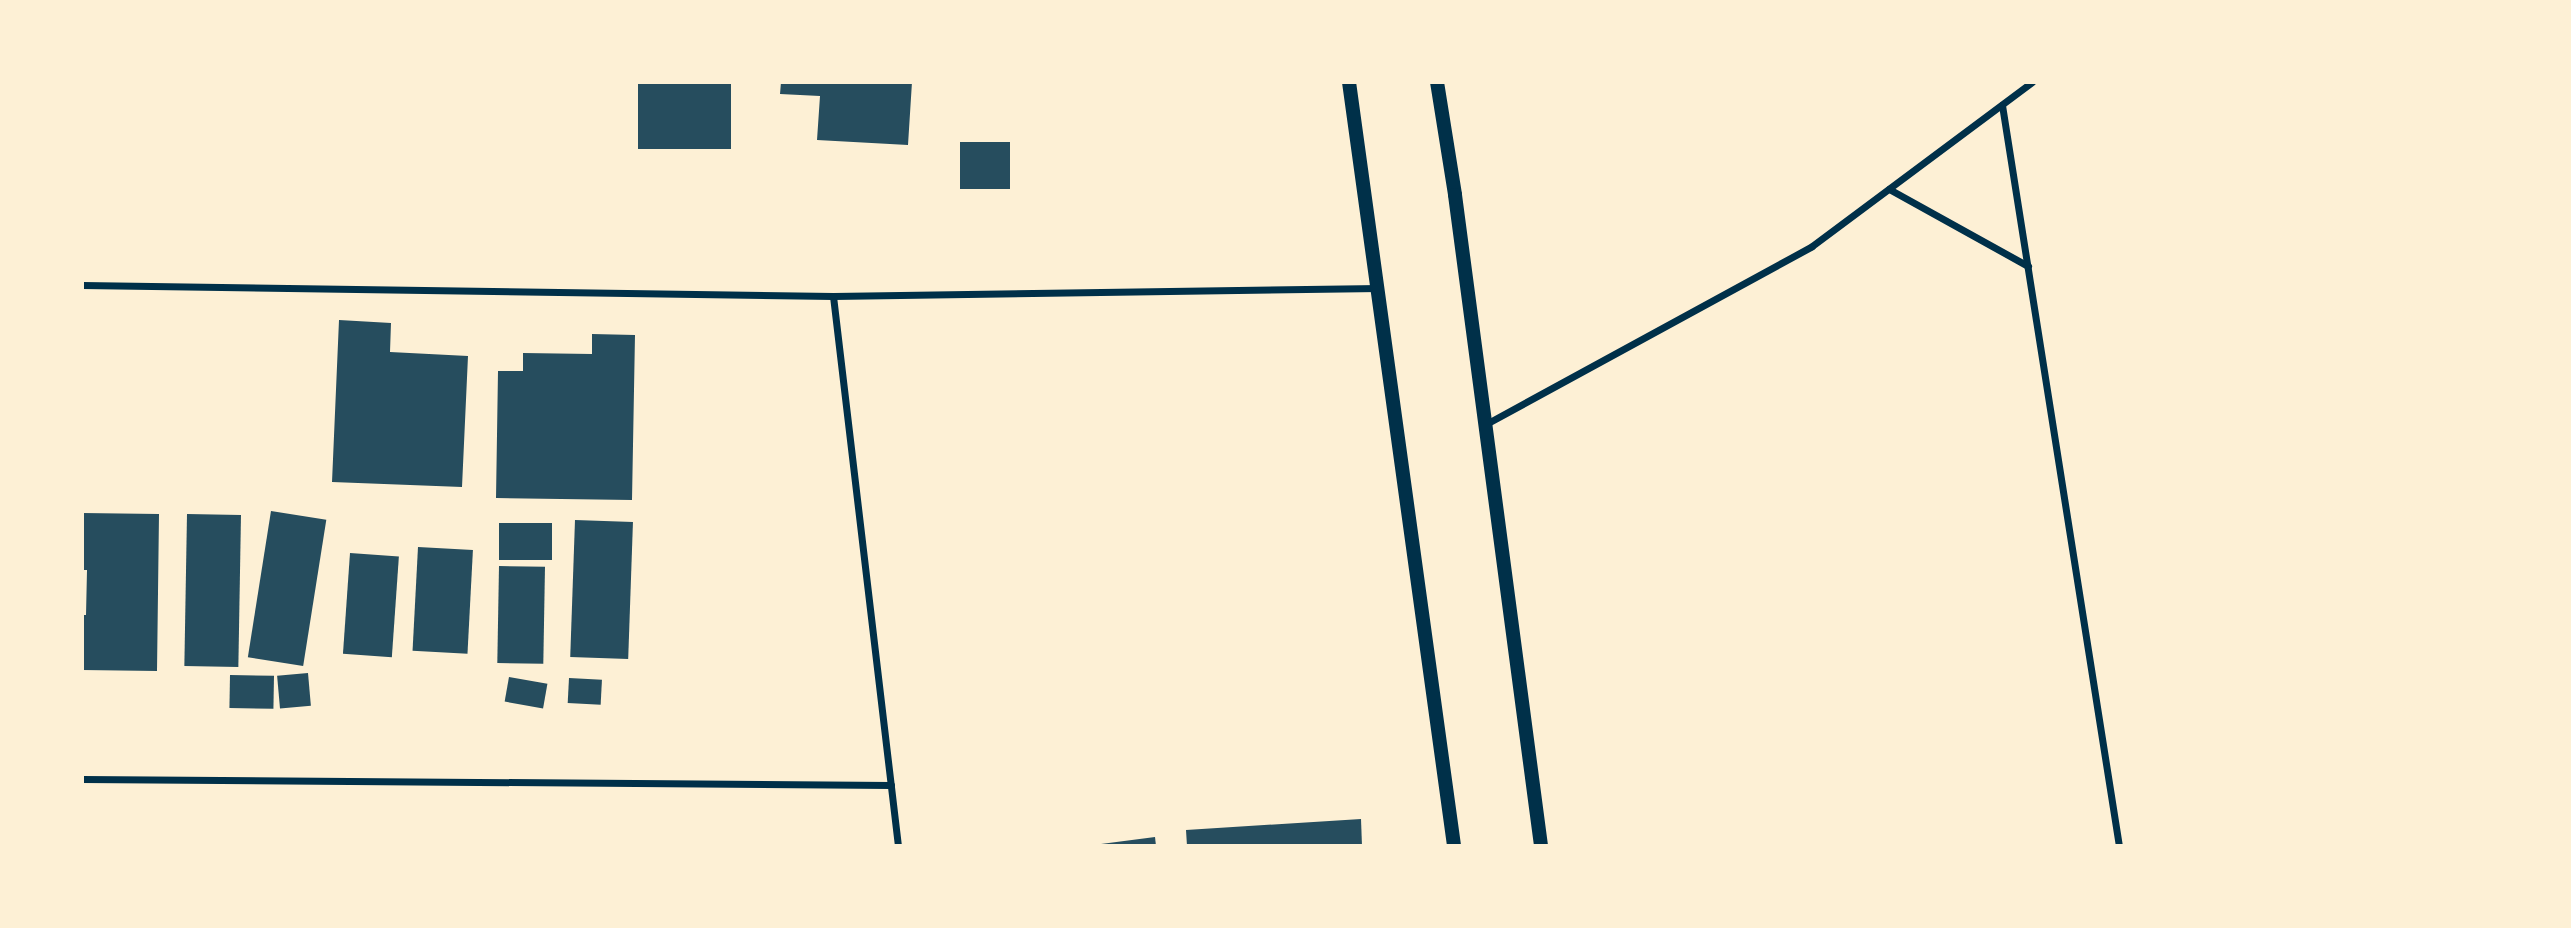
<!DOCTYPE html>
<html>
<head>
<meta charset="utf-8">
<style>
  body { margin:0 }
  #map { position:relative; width:2571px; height:928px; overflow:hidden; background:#fdf0d5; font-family:Signika,sans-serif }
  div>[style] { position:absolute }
  .building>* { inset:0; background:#264d5e; transform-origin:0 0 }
  .minor>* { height:7px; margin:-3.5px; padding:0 3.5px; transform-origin:3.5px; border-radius:3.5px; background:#003049 }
  .secondary>* { height:14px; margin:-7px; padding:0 7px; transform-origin:7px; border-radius:7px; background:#003049 }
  span { translate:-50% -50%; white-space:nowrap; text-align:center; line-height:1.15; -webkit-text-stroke:5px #fdf0d5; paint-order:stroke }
  .frame { position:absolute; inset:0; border:84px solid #fdf0d5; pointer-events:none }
</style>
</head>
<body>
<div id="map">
  <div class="building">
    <div style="left:638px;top:82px;width:93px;height:67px"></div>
    <div style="clip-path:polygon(781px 82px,912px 82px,908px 145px,817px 140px,820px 96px,780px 94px)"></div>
    <div style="left:960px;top:142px;width:50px;height:47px"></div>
    <div style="clip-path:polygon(339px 320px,391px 323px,390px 352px,468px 356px,462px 487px,332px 482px)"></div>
    <div style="clip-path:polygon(592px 334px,635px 335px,632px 500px,496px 498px,498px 371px,523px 371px,523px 353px,592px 354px)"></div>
    <div style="left:271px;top:511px;width:56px;height:148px;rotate:9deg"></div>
    <div style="clip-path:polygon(82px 513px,159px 514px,157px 671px,82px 670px,82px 615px,86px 615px,87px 570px,82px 570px)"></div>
    <div style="left:187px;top:514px;width:54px;height:152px;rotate:1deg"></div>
    <div style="left:575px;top:520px;width:58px;height:137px;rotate:2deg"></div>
    <div style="left:499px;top:523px;width:53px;height:37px"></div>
    <div style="left:418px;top:547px;width:55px;height:104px;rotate:3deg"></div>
    <div style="left:350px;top:553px;width:49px;height:101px;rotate:4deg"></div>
    <div style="left:499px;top:566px;width:46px;height:97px;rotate:1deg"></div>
    <div style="left:308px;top:673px;width:33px;height:31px;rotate:85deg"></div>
    <div style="left:230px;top:675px;width:44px;height:33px;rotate:1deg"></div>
    <div style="left:509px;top:677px;width:39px;height:25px;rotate:10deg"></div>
    <div style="left:569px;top:678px;width:33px;height:25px;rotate:3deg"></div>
    <div style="clip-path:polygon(1361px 819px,1362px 846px,1187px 846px,1186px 830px)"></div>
    <div style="clip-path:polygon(1155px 837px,1156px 846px,1102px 846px,1101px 844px)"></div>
  </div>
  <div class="minor">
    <div style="left:2002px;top:105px;width:750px;rotate:81.03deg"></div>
    <div style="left:1889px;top:189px;width:159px;rotate:29deg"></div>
    <div style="left:82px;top:285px;width:751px;rotate:0.84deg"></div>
    <div style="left:833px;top:296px;width:546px;rotate:-0.84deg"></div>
    <div style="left:833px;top:296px;width:554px;rotate:83.26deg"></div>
    <div style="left:1486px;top:424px;width:371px;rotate:-28.6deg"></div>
    <div style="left:1812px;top:246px;width:274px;rotate:-36.7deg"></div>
    <div style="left:82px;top:779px;width:809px;rotate:0.42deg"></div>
  </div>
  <div class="secondary">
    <div style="left:1349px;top:82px;width:771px;rotate:82.17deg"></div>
    <div style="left:1437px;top:82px;width:114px;rotate:80.9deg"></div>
    <div style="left:1455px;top:195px;width:657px;rotate:82.47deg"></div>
  </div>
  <div class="frame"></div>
</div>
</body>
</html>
